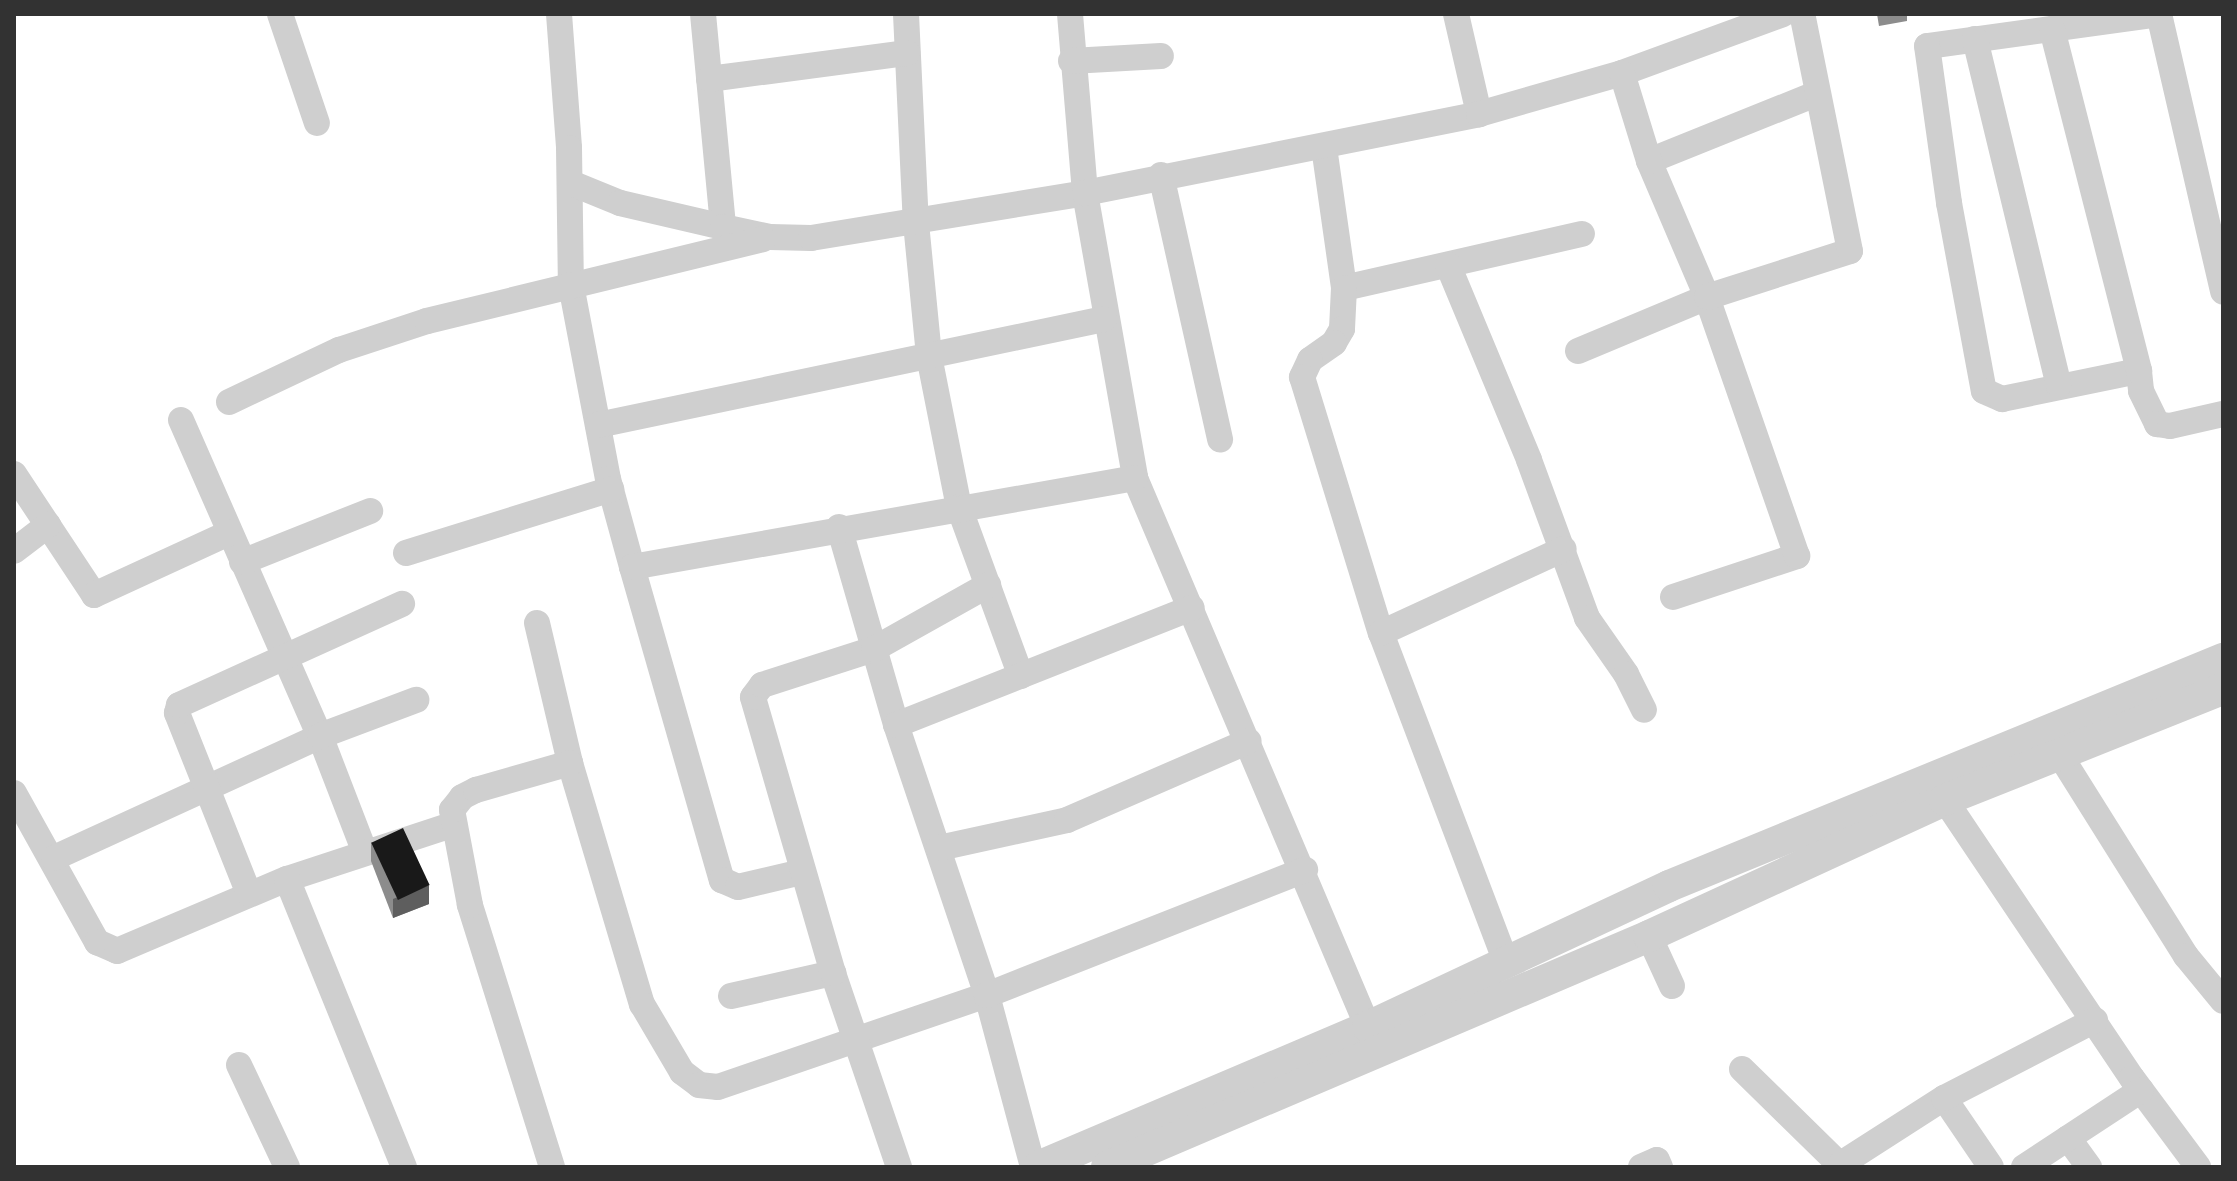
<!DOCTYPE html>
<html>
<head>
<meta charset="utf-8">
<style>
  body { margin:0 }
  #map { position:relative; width:2237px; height:1181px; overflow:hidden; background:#fff; font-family:Inter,sans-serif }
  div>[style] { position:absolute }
  .minor>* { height:26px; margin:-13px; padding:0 13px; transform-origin:13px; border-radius:13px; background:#cfcfcf }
  .tertiary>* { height:32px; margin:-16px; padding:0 16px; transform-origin:16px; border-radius:16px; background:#cfcfcf }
  .wall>* { inset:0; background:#8c8c8c }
  .shaded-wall>* { inset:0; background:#5e5e5e }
  .building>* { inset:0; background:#191919; transform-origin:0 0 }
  span { translate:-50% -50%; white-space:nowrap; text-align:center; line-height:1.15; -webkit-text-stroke:8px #fff; paint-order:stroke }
  .frame { position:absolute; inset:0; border:16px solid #323232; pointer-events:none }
</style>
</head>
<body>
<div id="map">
  <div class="minor">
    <div style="left:280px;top:14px;width:115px;rotate:71.3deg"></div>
    <div style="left:559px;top:14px;width:134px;rotate:85.7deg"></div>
    <div style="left:569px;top:148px;width:137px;rotate:89.2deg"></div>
    <div style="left:571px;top:285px;width:197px;rotate:79.2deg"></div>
    <div style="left:608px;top:479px;width:91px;rotate:74.7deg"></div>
    <div style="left:632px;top:567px;width:326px;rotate:74deg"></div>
    <div style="left:722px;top:880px;width:17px;rotate:24deg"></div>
    <div style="left:738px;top:887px;width:66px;rotate:-13.2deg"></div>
    <div style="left:703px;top:14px;width:214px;rotate:84.6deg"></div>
    <div style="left:906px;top:14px;width:209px;rotate:87.3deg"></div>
    <div style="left:916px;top:223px;width:134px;rotate:84.4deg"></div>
    <div style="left:929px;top:356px;width:154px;rotate:78.8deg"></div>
    <div style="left:959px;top:507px;width:180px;rotate:69.9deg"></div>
    <div style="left:1070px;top:14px;width:180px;rotate:85.2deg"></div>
    <div style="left:1085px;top:193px;width:289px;rotate:80deg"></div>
    <div style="left:1135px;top:478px;width:615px;rotate:67.02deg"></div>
    <div style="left:1456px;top:14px;width:103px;rotate:77deg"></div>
    <div style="left:2159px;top:14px;width:234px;rotate:172.1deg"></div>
    <div style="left:1927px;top:46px;width:159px;rotate:82deg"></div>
    <div style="left:1949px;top:203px;width:191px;rotate:79.5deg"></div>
    <div style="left:1984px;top:391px;width:20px;rotate:24deg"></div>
    <div style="left:2002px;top:399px;width:140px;rotate:-11.6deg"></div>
    <div style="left:2139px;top:371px;width:20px;rotate:84deg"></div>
    <div style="left:2141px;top:391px;width:37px;rotate:64deg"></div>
    <div style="left:2157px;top:424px;width:13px;rotate:9deg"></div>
    <div style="left:2170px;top:426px;width:54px;rotate:-12.8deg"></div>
    <div style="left:2159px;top:14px;width:285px;rotate:77deg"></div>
    <div style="left:2052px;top:29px;width:353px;rotate:75.7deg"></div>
    <div style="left:1975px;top:39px;width:356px;rotate:76.4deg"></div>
    <div style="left:1071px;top:61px;width:90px;rotate:-3.2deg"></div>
    <div style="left:709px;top:79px;width:200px;rotate:-7.5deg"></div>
    <div style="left:1324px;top:147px;width:142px;rotate:81.9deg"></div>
    <div style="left:1344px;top:288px;width:244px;rotate:-12.8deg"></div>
    <div style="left:1649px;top:161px;width:180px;rotate:-21.9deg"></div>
    <div style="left:1161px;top:175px;width:271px;rotate:77.4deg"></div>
    <div style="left:571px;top:183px;width:53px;rotate:22.2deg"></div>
    <div style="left:620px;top:203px;width:106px;rotate:13.1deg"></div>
    <div style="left:723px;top:227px;width:48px;rotate:12deg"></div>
    <div style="left:770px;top:237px;width:41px;rotate:1.4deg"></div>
    <div style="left:811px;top:238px;width:278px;rotate:-9.3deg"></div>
    <div style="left:1085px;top:193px;width:402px;rotate:-11.3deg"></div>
    <div style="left:1479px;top:114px;width:149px;rotate:-16deg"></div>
    <div style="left:1622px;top:73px;width:171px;rotate:-20.1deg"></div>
    <div style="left:1448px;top:265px;width:211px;rotate:67.4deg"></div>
    <div style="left:1529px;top:460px;width:168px;rotate:69.8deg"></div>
    <div style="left:1587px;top:618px;width:68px;rotate:55.1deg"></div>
    <div style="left:1626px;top:674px;width:40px;rotate:63.4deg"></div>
    <div style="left:1344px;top:288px;width:41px;rotate:92.8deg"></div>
    <div style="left:1342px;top:329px;width:16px;rotate:120deg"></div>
    <div style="left:1334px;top:343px;width:29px;rotate:145deg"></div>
    <div style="left:1310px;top:360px;width:19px;rotate:115deg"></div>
    <div style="left:1302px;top:377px;width:268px;rotate:72.9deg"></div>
    <div style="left:1381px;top:633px;width:352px;rotate:69.2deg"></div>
    <div style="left:1578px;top:351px;width:140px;rotate:-22.7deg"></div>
    <div style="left:1707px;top:297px;width:148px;rotate:-113.1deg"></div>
    <div style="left:1649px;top:161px;width:92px;rotate:-107.1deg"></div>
    <div style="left:229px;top:402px;width:122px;rotate:-25.3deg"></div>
    <div style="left:339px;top:350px;width:93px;rotate:-18.2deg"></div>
    <div style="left:427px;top:321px;width:346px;rotate:-13.7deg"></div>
    <div style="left:181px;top:420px;width:345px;rotate:66.3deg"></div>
    <div style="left:320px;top:736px;width:122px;rotate:68.9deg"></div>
    <div style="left:598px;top:425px;width:517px;rotate:-11.83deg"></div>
    <div style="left:14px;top:474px;width:145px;rotate:56.5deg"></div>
    <div style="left:94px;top:595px;width:149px;rotate:-24.7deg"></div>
    <div style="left:839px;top:527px;width:206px;rotate:73.9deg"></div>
    <div style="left:14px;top:551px;width:43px;rotate:-37.4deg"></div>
    <div style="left:406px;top:553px;width:215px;rotate:-17.3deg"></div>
    <div style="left:242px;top:562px;width:138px;rotate:-21.7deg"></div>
    <div style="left:632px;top:567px;width:511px;rotate:-10.03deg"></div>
    <div style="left:1673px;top:597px;width:131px;rotate:-18.3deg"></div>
    <div style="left:1797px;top:556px;width:274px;rotate:-109.2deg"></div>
    <div style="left:1707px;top:297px;width:150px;rotate:-17.8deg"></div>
    <div style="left:1850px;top:251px;width:242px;rotate:-101.4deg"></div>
    <div style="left:537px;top:623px;width:144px;rotate:76.7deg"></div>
    <div style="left:570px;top:763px;width:252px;rotate:73.4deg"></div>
    <div style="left:642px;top:1004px;width:79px;rotate:59.5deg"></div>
    <div style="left:682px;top:1072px;width:21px;rotate:37deg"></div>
    <div style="left:699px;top:1085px;width:19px;rotate:6deg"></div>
    <div style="left:718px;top:1087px;width:284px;rotate:-18.9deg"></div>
    <div style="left:987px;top:995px;width:285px;rotate:-108.6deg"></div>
    <div style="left:896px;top:725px;width:318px;rotate:-21.6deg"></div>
    <div style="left:1381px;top:633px;width:201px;rotate:-24.7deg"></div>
    <div style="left:2058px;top:752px;width:241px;rotate:57.9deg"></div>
    <div style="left:2186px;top:956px;width:58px;rotate:50.6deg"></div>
    <div style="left:14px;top:793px;width:171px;rotate:60.9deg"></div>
    <div style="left:97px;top:942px;width:22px;rotate:24deg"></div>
    <div style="left:117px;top:951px;width:185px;rotate:-23deg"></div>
    <div style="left:287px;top:879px;width:176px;rotate:-18.2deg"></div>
    <div style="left:1945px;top:800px;width:335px;rotate:56.1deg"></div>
    <div style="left:2132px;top:1078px;width:111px;rotate:53.4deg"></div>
    <div style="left:939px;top:848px;width:131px;rotate:-12.3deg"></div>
    <div style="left:1067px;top:820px;width:198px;rotate:-23.5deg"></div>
    <div style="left:54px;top:858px;width:293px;rotate:-24.6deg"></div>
    <div style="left:320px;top:736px;width:103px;rotate:-20.6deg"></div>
    <div style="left:287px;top:879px;width:311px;rotate:67.9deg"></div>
    <div style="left:249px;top:894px;width:195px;rotate:-111.7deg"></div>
    <div style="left:177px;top:713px;width:8px;rotate:-76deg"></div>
    <div style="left:179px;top:705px;width:245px;rotate:-24.4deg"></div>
    <div style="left:1649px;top:936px;width:55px;rotate:65.3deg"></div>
    <div style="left:731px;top:996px;width:105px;rotate:-12.7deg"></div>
    <div style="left:239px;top:1065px;width:113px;rotate:64.8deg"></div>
    <div style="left:1742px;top:1069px;width:140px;rotate:44.4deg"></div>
    <div style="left:1944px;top:1098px;width:83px;rotate:55.7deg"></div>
    <div style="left:2068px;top:1138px;width:36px;rotate:54deg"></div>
    <div style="left:1841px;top:1164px;width:122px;rotate:-32.7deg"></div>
    <div style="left:1944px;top:1098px;width:170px;rotate:-27.3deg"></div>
    <div style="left:552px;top:1167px;width:275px;rotate:-107.4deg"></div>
    <div style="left:470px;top:905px;width:97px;rotate:-100.7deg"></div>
    <div style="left:452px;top:810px;width:16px;rotate:-52deg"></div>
    <div style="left:462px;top:797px;width:16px;rotate:-27deg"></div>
    <div style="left:476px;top:790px;width:98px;rotate:-16deg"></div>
    <div style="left:899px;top:1167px;width:205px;rotate:-108.8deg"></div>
    <div style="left:833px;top:973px;width:287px;rotate:-106.2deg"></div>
    <div style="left:753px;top:697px;width:15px;rotate:-53deg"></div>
    <div style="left:762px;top:685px;width:118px;rotate:-17.8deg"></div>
    <div style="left:874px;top:649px;width:131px;rotate:-29.3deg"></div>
    <div style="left:1033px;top:1167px;width:178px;rotate:-105deg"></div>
    <div style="left:987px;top:995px;width:342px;rotate:-21.5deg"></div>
    <div style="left:1641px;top:1167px;width:17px;rotate:-24deg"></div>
    <div style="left:1657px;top:1160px;width:8px;rotate:67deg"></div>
    <div style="left:2024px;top:1167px;width:140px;rotate:-33.3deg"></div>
  </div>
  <div class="tertiary">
    <div style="left:1038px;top:1167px;width:358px;rotate:-23deg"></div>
    <div style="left:1368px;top:1027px;width:332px;rotate:-25.1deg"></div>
    <div style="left:1669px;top:886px;width:599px;rotate:-22.28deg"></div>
    <div style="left:1107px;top:1167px;width:589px;rotate:-23.08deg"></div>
    <div style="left:1649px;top:936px;width:326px;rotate:-24.7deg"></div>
    <div style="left:1945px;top:800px;width:299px;rotate:-21.8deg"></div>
  </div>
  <div class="wall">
    <div style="clip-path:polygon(1877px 14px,1907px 14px,1907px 21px,1879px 26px)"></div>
    <div style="clip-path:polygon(371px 842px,429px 904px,393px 918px,371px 861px)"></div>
  </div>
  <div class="shaded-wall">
    <div style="clip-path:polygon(429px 885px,429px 904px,393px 918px,393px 899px)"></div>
  </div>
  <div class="building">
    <div style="left:403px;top:828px;width:63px;height:35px;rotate:65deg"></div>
  </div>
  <div class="frame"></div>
</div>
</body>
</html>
